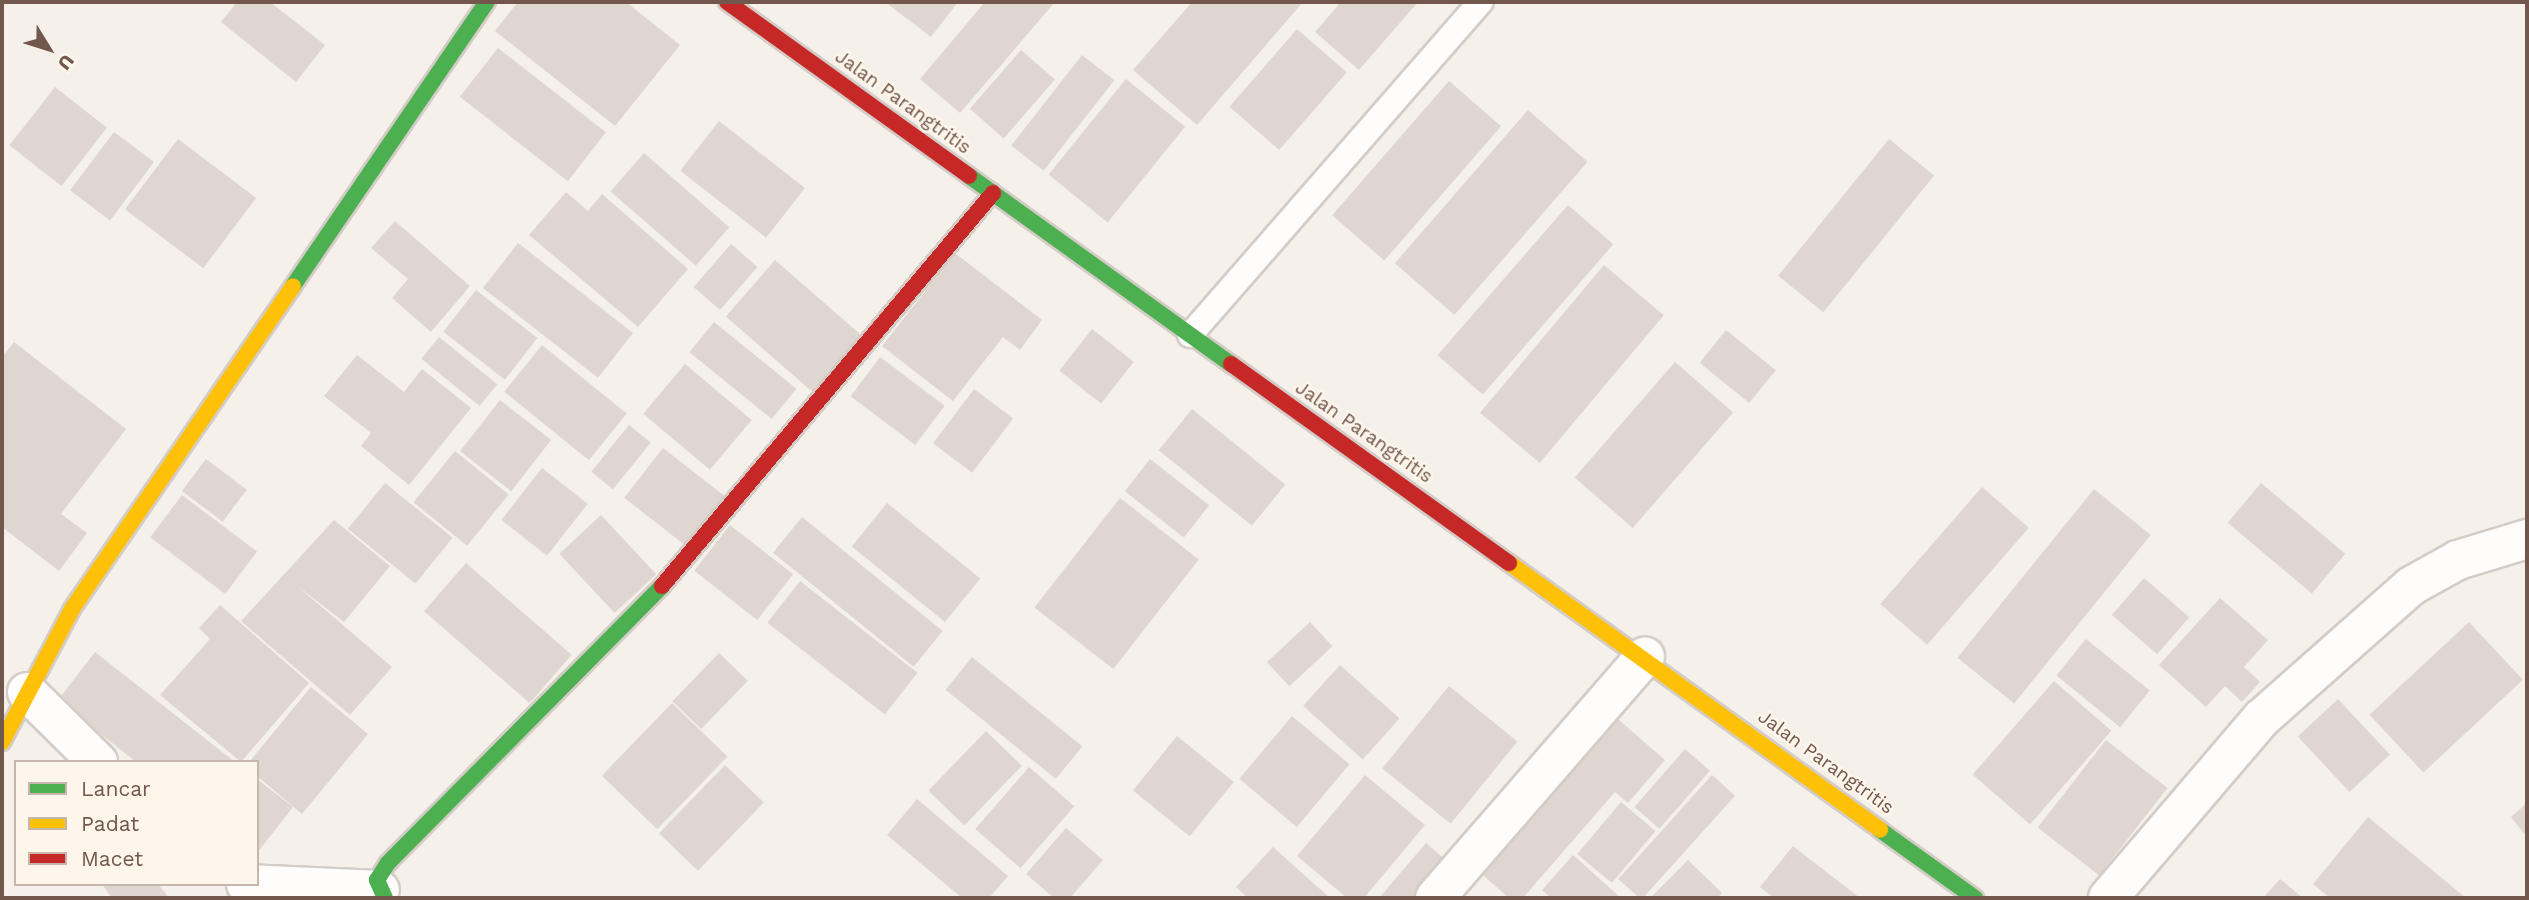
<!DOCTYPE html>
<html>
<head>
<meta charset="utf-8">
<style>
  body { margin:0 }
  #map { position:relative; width:2529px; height:900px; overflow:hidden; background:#f6f0ea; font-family:"Work Sans",sans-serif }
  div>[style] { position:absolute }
  .building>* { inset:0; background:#dfd6d0; transform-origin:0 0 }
  .roads { filter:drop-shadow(2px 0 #d4ccc7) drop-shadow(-2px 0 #d4ccc7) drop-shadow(0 2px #d4ccc7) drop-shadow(0 -2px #d4ccc7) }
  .lane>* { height:24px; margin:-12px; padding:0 12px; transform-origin:12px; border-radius:12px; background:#fefdfc }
  .street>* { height:38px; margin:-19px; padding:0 19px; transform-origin:19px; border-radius:19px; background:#fefdfc }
  .fast>* { height:16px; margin:-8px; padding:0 8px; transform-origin:8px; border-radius:8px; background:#4caf50 }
  .slow>* { height:16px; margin:-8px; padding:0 8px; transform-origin:8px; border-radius:8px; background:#ffc107 }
  .jam>* { height:16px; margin:-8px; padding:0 8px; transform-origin:8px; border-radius:8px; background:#c62828 }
  span { translate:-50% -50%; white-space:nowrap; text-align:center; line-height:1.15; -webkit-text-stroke:5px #fef6eb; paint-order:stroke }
  .street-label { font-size:19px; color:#72574c }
  .frame { position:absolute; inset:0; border:4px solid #72574c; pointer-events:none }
  .legend { position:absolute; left:14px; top:760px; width:245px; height:126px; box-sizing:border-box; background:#fef6eb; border:2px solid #c6b6ab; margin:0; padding:9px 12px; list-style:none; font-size:21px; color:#72574c }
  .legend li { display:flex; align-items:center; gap:14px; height:35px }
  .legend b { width:35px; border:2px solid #c6b6ab }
  .north { position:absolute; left:14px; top:14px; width:70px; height:70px; -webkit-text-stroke:5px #fef6eb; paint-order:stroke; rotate:128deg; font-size:19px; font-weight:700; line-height:28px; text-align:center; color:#72574c }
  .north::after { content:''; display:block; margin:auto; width:24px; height:32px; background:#72574c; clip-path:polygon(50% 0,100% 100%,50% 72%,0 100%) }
</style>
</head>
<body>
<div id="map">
  <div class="building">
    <div style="clip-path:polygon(237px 2px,270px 2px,325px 45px,296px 82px,221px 22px)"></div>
    <div style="clip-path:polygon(518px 2px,626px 2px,680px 45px,615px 126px,495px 31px)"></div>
    <div style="clip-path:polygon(885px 2px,958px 2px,931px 37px)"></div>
    <div style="clip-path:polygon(985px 2px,1055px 2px,960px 113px,920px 79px)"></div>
    <div style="clip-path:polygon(1192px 2px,1303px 2px,1197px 125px,1133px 70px)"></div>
    <div style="clip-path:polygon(1341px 2px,1418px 2px,1359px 70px,1315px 32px)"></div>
    <div style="left:1297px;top:29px;width:66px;height:103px;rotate:41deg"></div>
    <div style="left:498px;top:48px;width:137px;height:62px;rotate:38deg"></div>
    <div style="left:1021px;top:50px;width:45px;height:78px;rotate:41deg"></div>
    <div style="left:1082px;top:55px;width:41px;height:115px;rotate:38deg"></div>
    <div style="left:1126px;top:79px;width:76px;height:123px;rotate:39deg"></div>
    <div style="left:1449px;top:81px;width:69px;height:178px;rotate:41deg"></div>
    <div style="left:55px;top:87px;width:66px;height:74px;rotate:38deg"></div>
    <div style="left:1528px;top:110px;width:79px;height:203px;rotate:41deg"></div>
    <div style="left:719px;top:121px;width:109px;height:63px;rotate:38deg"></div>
    <div style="left:114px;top:132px;width:50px;height:73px;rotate:37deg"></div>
    <div style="left:178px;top:139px;width:98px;height:88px;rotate:37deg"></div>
    <div style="left:1889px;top:139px;width:58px;height:176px;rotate:39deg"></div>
    <div style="left:644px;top:153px;width:113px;height:51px;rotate:41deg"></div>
    <div style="clip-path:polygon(566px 192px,588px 211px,602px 194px,688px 269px,638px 327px,529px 235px)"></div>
    <div style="left:1568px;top:205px;width:60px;height:199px;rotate:41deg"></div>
    <div style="clip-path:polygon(395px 221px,470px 286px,431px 332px,392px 298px,408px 279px,371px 248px)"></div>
    <div style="left:518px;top:243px;width:146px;height:57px;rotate:38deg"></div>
    <div style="left:731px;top:244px;width:35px;height:57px;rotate:41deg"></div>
    <div style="clip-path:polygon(955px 253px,1042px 320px,1020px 350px,1003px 337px,953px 401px,882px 346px)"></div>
    <div style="left:775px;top:260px;width:121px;height:75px;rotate:41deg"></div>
    <div style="left:1604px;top:265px;width:78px;height:193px;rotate:40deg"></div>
    <div style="left:476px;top:290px;width:78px;height:53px;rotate:38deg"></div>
    <div style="left:714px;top:322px;width:106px;height:39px;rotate:39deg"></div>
    <div style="left:1092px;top:329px;width:53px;height:53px;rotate:38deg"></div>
    <div style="left:1726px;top:330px;width:64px;height:42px;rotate:39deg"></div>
    <div style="left:439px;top:337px;width:75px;height:28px;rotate:39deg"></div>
    <div style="clip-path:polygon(14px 342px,126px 429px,61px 514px,87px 533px,59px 571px,2px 527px,2px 357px)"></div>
    <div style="left:542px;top:345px;width:109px;height:60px;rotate:39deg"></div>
    <div style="clip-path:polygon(357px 355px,404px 392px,422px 369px,471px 408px,409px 485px,361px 446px,371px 433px,324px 396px)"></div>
    <div style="left:880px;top:357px;width:81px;height:49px;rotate:37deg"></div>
    <div style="left:1675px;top:362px;width:77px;height:153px;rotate:41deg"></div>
    <div style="left:685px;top:364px;width:87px;height:65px;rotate:40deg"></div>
    <div style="left:974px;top:389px;width:49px;height:68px;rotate:37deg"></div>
    <div style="left:500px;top:400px;width:65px;height:65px;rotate:38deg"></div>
    <div style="left:1192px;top:409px;width:120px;height:53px;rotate:39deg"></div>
    <div style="left:629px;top:425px;width:28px;height:60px;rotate:39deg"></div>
    <div style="left:663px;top:448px;width:83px;height:63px;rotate:38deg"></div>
    <div style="left:455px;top:451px;width:69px;height:66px;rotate:39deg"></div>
    <div style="left:206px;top:459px;width:51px;height:40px;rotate:37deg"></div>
    <div style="left:1150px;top:459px;width:75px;height:41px;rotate:38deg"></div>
    <div style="left:542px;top:468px;width:58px;height:66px;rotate:38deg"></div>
    <div style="left:385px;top:483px;width:87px;height:59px;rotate:39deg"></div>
    <div style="left:2261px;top:483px;width:110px;height:52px;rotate:40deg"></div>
    <div style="left:1982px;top:487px;width:62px;height:155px;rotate:41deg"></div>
    <div style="left:2094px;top:489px;width:73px;height:217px;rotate:39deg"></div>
    <div style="left:182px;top:495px;width:94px;height:53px;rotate:37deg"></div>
    <div style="left:1120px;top:498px;width:100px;height:139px;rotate:38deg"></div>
    <div style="left:887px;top:503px;width:120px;height:56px;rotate:39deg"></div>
    <div style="left:601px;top:515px;width:81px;height:57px;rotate:47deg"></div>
    <div style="left:802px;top:517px;width:181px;height:46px;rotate:39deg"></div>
    <div style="clip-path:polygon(334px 520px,390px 566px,344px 622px,295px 584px,392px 667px,350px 715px,241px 621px)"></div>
    <div style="left:730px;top:525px;width:80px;height:58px;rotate:38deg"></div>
    <div style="left:466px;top:563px;width:140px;height:64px;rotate:41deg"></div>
    <div style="left:2144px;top:578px;width:60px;height:49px;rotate:41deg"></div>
    <div style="left:800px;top:581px;width:149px;height:53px;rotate:38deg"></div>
    <div style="clip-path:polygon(2220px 598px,2268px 640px,2244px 667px,2260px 682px,2242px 702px,2225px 686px,2206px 707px,2159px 665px)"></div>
    <div style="clip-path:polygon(220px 605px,309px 683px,241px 762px,160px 695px,210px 639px,199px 628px)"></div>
    <div style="left:1310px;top:622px;width:33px;height:59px;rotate:47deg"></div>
    <div style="left:2469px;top:622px;width:79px;height:136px;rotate:47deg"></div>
    <div style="left:2086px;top:639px;width:82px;height:47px;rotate:39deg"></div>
    <div style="clip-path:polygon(95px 652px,235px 762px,136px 762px,58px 700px)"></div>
    <div style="left:719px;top:653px;width:40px;height:67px;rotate:44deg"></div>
    <div style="left:972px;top:657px;width:142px;height:42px;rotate:39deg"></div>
    <div style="left:1340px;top:665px;width:80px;height:55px;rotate:42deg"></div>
    <div style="left:2054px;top:681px;width:76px;height:124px;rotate:41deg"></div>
    <div style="left:1449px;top:686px;width:88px;height:106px;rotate:39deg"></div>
    <div style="clip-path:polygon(311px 687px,368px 734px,302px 814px,257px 776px,257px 762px,249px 762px)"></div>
    <div style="left:2338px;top:699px;width:76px;height:55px;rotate:47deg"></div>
    <div style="left:672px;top:703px;width:77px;height:101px;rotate:44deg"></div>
    <div style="clip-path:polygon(1612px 714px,1665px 760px,1628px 803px,1615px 792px,1523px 898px,1509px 898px,1477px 870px)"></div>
    <div style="left:1292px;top:716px;width:75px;height:82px;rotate:40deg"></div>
    <div style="left:986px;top:731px;width:50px;height:83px;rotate:44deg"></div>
    <div style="left:1177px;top:736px;width:73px;height:70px;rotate:39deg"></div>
    <div style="left:2106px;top:740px;width:78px;height:111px;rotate:38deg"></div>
    <div style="left:1685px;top:749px;width:33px;height:77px;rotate:41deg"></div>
    <div style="left:725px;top:765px;width:54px;height:95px;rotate:44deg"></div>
    <div style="left:1029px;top:767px;width:60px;height:82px;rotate:41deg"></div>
    <div style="clip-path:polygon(1365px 775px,1425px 825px,1364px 898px,1347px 898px,1297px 856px)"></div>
    <div style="left:1712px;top:775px;width:31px;height:140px;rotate:42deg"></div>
    <div style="clip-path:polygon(257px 779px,293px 807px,257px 853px)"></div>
    <div style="clip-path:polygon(917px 799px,1008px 876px,989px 898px,962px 898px,887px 835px)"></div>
    <div style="left:1621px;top:802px;width:45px;height:68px;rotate:40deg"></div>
    <div style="clip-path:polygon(2527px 803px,2527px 837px,2511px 817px)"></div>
    <div style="clip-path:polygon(2368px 817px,2466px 898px,2330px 898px,2313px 884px)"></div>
    <div style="clip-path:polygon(1066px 828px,1103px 860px,1070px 898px,1054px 898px,1026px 874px)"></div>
    <div style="clip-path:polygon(1426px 843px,1448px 862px,1417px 898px,1379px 898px)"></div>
    <div style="clip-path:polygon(1793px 846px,1860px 898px,1774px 898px,1760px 887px)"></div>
    <div style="clip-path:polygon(1273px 847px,1330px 898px,1248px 898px,1236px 887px)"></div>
    <div style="clip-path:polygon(1573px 855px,1621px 898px,1551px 898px,1542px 890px)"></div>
    <div style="clip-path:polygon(1688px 860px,1722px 893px,1717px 898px,1650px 898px)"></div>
    <div style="clip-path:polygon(2280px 879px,2303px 898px,2263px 898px)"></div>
    <div style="clip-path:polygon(102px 884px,158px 884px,169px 898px,112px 898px)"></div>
  </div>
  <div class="roads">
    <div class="lane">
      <div style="left:1190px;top:335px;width:442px;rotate:-48.9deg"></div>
    </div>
    <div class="street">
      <div style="left:27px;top:692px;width:100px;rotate:44.6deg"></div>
      <div style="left:246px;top:884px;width:134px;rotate:2.6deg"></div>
      <div style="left:1435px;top:898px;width:320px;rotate:-49deg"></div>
      <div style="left:2108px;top:898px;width:237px;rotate:-49.5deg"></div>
      <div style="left:2262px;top:718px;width:199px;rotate:-41.5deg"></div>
      <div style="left:2411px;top:586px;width:54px;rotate:-29deg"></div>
      <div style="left:2458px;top:560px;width:72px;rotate:-16.9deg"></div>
    </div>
    <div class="fast">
      <div style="left:969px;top:176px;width:322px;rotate:35.7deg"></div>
      <div style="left:293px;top:286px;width:344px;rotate:-55.7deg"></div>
      <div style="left:1880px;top:830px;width:117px;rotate:35.6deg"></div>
      <div style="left:385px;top:898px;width:20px;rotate:-114deg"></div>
      <div style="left:377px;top:880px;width:20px;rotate:-57deg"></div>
      <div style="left:388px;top:863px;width:390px;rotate:-45.3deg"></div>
    </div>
    <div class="slow">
      <div style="left:1509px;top:563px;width:457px;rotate:35.7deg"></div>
      <div style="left:2px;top:742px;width:150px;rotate:-62.2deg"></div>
      <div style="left:72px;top:609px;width:391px;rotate:-55.6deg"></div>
    </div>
    <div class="jam">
      <div style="left:727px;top:2px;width:298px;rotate:35.7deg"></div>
      <div style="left:1231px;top:364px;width:342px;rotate:35.6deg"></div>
      <div style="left:662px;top:586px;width:514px;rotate:-49.89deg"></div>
    </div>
  </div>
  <div class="street-label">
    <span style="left:903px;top:102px;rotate:36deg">Jalan Parangtritis</span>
    <span style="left:1364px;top:432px;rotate:35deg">Jalan Parangtritis</span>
    <span style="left:1826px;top:762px;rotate:36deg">Jalan Parangtritis</span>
  </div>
  <div class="frame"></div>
  <ul class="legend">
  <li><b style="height:9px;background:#4caf50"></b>Lancar</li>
  <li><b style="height:9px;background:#ffc107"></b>Padat</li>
  <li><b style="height:9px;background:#c62828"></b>Macet</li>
  </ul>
  <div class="north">U</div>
</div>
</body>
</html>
